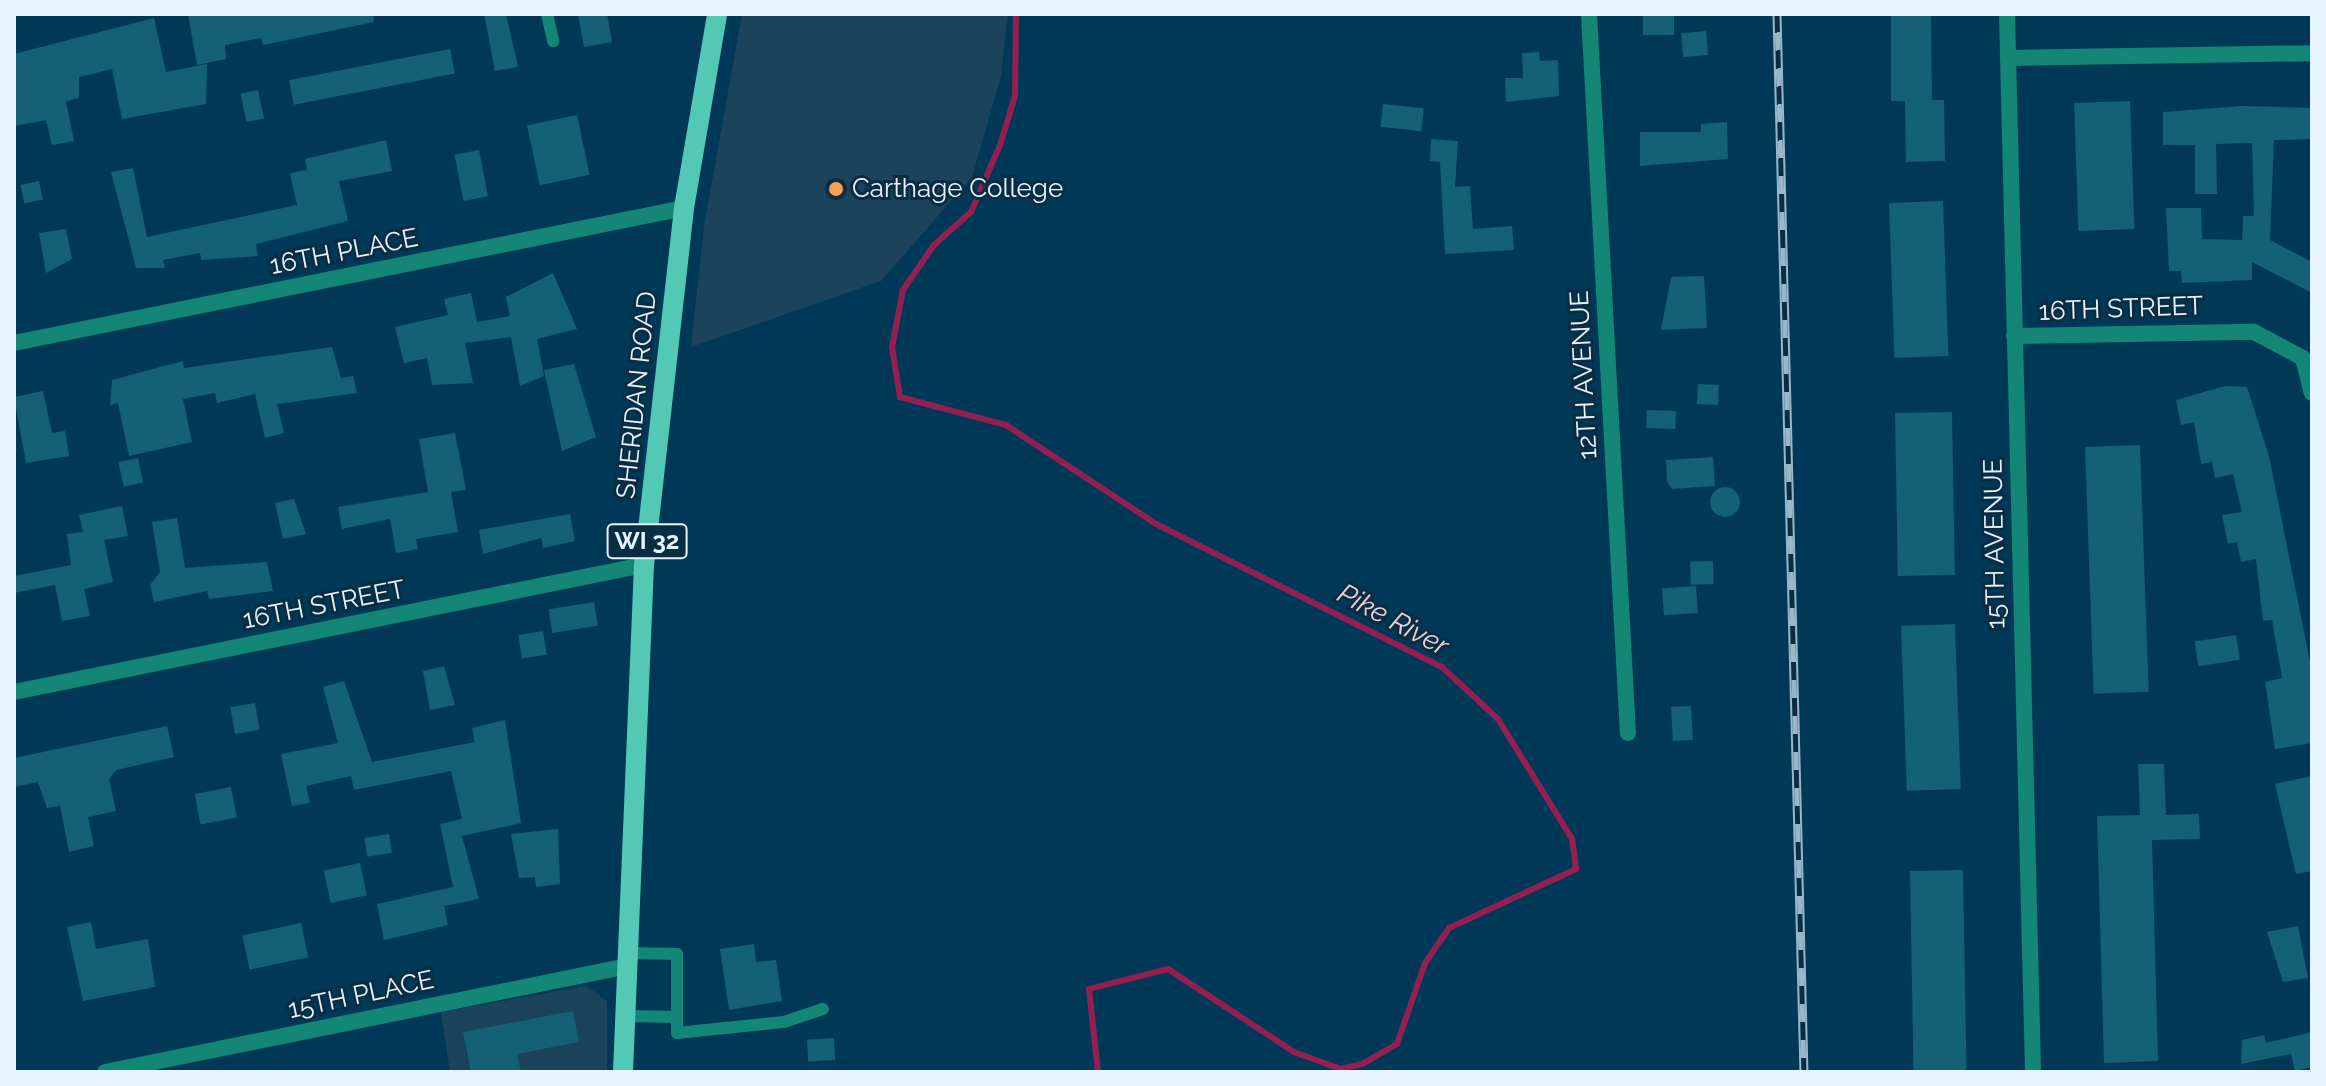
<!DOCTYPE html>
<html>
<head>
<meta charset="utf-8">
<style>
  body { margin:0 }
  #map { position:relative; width:2326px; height:1086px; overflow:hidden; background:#003958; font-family:Raleway,sans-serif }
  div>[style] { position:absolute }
  .built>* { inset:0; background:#1b435c }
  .stream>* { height:6px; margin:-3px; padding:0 3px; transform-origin:3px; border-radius:3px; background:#942051 }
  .building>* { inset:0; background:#146074; transform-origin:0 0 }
  .round { border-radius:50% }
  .lane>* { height:12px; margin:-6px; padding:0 6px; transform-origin:6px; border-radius:6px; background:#148676 }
  .street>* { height:16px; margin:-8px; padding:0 8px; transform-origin:8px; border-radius:8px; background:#148676 }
  .primary>* { height:20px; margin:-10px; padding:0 10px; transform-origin:10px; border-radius:10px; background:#53c8b5 }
  .rail>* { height:9px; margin-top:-4.5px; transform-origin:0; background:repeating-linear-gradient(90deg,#092e44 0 18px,#9bb6c7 0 36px); box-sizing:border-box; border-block:2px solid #9bb6c7 }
  .dots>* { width:22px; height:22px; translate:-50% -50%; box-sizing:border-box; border:4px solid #092e44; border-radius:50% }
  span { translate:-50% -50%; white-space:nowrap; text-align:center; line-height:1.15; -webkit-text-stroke:6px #092e44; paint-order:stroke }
  .shield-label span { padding:2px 6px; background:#092e44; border:2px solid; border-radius:6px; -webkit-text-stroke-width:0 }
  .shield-label { font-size:24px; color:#e7f4fe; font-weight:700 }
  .poi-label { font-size:26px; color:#e7f4fe }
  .left { translate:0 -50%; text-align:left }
  .street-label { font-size:26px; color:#e7f4fe }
  .water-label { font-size:28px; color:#edced6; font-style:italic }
  .frame { position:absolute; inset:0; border:16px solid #e7f4fe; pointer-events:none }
</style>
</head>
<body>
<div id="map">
  <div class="built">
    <div style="clip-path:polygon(742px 14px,1008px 14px,1001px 76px,972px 177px,881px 281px,691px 347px,704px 226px)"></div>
    <div style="clip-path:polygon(586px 986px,607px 1001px,607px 1072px,450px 1072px,441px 1012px)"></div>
  </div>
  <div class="stream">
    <div style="left:1016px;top:14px;width:82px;rotate:90.7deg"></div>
    <div style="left:1015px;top:96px;width:51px;rotate:107deg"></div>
    <div style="left:1000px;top:145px;width:73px;rotate:113.4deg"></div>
    <div style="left:971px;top:212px;width:50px;rotate:138.3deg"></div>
    <div style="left:934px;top:245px;width:55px;rotate:124.6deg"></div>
    <div style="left:903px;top:290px;width:58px;rotate:100.9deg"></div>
    <div style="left:892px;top:347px;width:51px;rotate:80.9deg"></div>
    <div style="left:900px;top:397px;width:110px;rotate:14.8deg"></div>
    <div style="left:1006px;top:425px;width:180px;rotate:33.4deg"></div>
    <div style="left:1156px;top:524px;width:320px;rotate:26.6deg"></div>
    <div style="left:1442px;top:667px;width:76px;rotate:42.9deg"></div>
    <div style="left:1498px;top:719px;width:141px;rotate:58.3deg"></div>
    <div style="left:1572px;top:839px;width:30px;rotate:82deg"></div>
    <div style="left:1576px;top:869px;width:140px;rotate:155.1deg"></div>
    <div style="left:1449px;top:928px;width:42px;rotate:124.4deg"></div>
    <div style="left:1425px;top:963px;width:86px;rotate:109.1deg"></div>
    <div style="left:1397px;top:1044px;width:40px;rotate:150.3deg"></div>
    <div style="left:1362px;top:1064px;width:22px;rotate:167deg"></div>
    <div style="left:1341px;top:1069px;width:50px;rotate:-160.1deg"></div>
    <div style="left:1294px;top:1052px;width:151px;rotate:-146.6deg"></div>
    <div style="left:1168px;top:969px;width:81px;rotate:165.8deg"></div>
    <div style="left:1089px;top:989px;width:83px;rotate:83.8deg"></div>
  </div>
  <div class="building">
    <div style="clip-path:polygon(188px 14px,373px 14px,374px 22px,263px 45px,261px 38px,225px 45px,226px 59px,197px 65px)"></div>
    <div style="clip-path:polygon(484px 14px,506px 14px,518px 67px,495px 71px)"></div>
    <div style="clip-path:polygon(578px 14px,607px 14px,612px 42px,584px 47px)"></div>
    <div style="left:1643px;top:14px;width:31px;height:21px"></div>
    <div style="clip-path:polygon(1891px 14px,1931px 14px,1932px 100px,1944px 100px,1945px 161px,1906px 162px,1905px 101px,1891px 101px)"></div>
    <div style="clip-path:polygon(154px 18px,166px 72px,207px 64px,206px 104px,122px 119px,112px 69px,79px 77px,79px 98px,66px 101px,74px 141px,52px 145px,46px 120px,14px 126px,14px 54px)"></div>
    <div style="left:1706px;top:31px;width:24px;height:25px;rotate:85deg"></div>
    <div style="left:450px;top:49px;width:25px;height:164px;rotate:79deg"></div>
    <div style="clip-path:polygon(1539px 52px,1540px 61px,1558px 60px,1559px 96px,1506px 102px,1505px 78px,1523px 78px,1522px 53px)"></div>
    <div style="left:258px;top:90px;width:29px;height:18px;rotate:78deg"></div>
    <div style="left:2130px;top:101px;width:128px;height:56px;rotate:88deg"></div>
    <div style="left:1383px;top:104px;width:41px;height:23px;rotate:6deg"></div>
    <div style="clip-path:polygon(2241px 106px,2312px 108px,2312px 139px,2274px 140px,2270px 240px,2312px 262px,2312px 293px,2252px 262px,2252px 280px,2182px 283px,2181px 271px,2169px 271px,2166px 208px,2201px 208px,2202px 239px,2242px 240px,2243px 216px,2254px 216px,2252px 143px,2216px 144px,2217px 194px,2195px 194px,2195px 145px,2163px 145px,2163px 112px)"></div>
    <div style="left:577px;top:115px;width:61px;height:51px;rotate:78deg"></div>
    <div style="clip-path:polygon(1727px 122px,1728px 159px,1640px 166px,1640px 132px,1701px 132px,1701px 124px)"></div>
    <div style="clip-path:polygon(1431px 139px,1458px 141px,1455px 187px,1470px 186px,1473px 229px,1512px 226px,1514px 250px,1445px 254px,1440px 162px,1430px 161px)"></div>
    <div style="clip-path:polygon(386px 140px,392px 171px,339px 181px,348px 221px,256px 244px,258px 256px,201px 260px,200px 253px,163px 260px,165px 268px,136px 268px,111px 172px,133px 168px,147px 237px,297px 205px,290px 173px,307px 170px,305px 159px)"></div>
    <div style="left:479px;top:150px;width:47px;height:25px;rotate:79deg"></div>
    <div style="left:39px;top:181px;width:19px;height:19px;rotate:78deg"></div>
    <div style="left:1943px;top:201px;width:155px;height:54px;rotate:88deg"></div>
    <div style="clip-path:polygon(66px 229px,72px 259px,46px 273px,39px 233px)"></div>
    <div style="clip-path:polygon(553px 273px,577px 329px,537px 339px,544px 376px,520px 386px,511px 337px,465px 343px,473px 383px,432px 385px,427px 358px,404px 363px,395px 327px,448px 315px,444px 299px,471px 293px,477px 322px,510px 316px,506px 297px)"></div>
    <div style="clip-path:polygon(1704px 276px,1707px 328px,1661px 330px,1671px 277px)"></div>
    <div style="clip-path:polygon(332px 347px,341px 378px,353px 376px,357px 393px,277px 404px,284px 433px,265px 438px,255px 394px,217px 403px,215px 393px,183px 399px,192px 442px,129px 456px,118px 403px,110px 405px,112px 380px,183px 361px,184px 368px)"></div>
    <div style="clip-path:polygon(574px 364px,596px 437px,562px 451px,544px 370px)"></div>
    <div style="left:1698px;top:384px;width:21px;height:20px;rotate:3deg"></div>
    <div style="clip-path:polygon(2225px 386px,2247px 387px,2269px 456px,2312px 672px,2312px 743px,2275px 749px,2265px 682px,2282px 678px,2272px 620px,2263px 621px,2256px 559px,2241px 562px,2237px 542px,2228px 544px,2222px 515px,2242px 512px,2233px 474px,2215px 478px,2212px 462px,2201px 464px,2194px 422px,2181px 425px,2176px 400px)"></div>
    <div style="clip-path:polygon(43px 391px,52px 433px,65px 431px,69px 456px,26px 463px,14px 397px)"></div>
    <div style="left:1647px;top:410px;width:29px;height:18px;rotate:2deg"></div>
    <div style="left:1952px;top:412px;width:163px;height:57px;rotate:89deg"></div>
    <div style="clip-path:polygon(455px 433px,466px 490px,451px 492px,458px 532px,416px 539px,418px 549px,396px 553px,390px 519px,342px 529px,338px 507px,428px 492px,419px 439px)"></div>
    <div style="left:2140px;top:445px;width:247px;height:55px;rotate:88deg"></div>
    <div style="clip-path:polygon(1713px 457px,1715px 486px,1672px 489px,1667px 482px,1666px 460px)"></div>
    <div style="left:138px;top:458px;width:25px;height:20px;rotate:78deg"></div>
    <div class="round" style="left:1710px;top:487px;width:30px;height:30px"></div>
    <div style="clip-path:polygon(294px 499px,306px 534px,283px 539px,275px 503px)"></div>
    <div style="clip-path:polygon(122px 506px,128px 536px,104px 540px,113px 582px,84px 589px,90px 616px,62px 621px,55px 585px,14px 593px,14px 576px,71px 565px,67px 534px,83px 532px,79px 515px)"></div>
    <div style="clip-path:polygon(570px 514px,575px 541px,543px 548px,541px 538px,483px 554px,479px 530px)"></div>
    <div style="clip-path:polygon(177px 518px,185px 568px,267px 562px,273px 591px,209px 599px,207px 591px,154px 602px,150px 585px,160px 572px,152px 522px)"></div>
    <div style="left:1713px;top:561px;width:23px;height:23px;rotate:88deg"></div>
    <div style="left:1696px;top:586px;width:27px;height:34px;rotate:86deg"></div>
    <div style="left:594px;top:602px;width:24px;height:46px;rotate:81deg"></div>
    <div style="left:1955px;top:624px;width:165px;height:54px;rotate:88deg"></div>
    <div style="left:543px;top:631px;width:24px;height:25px;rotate:81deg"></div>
    <div style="left:2236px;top:635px;width:25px;height:42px;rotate:81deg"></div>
    <div style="clip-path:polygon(444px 666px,455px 705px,430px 710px,423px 671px)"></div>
    <div style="clip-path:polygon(344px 681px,372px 762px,475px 742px,472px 728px,505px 720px,521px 823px,462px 836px,479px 899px,444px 906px,448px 925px,384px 940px,377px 904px,453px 887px,440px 824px,462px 819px,451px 771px,354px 790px,351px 776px,306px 786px,310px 803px,292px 806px,281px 754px,338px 743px,323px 687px)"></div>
    <div style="left:255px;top:703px;width:27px;height:25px;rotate:80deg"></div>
    <div style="left:1691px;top:706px;width:34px;height:20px;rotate:87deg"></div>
    <div style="clip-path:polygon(167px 726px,174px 757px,116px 770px,109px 779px,116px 811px,88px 817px,94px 846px,69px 852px,60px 806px,47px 808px,38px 782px,14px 787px,14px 758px)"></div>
    <div style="clip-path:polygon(2138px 764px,2164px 764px,2166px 815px,2199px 814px,2200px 839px,2152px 840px,2158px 1061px,2104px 1063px,2097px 816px,2140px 815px)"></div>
    <div style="clip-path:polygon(2312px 776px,2312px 871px,2296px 874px,2275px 784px)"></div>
    <div style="left:231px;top:787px;width:31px;height:37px;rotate:79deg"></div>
    <div style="clip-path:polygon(558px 829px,560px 884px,536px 887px,535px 877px,519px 878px,511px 834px)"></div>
    <div style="left:389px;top:834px;width:19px;height:25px;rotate:81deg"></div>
    <div style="left:360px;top:863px;width:33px;height:37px;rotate:78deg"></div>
    <div style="left:1963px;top:870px;width:202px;height:53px;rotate:89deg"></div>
    <div style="clip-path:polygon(91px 922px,96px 949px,148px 939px,155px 987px,83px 1001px,67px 927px)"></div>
    <div style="left:301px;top:923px;width:35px;height:60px;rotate:78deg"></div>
    <div style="clip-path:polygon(2298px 926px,2308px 978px,2283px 982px,2267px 932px)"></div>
    <div style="clip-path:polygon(754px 944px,756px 962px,776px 960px,782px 1001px,729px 1010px,720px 949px)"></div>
    <div style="clip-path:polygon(573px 1011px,579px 1042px,517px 1054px,521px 1072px,471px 1072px,463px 1032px)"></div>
    <div style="clip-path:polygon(2312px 1032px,2312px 1067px,2295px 1071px,2291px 1054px,2241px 1064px,2242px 1040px,2264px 1035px,2266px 1043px)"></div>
    <div style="left:834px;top:1038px;width:22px;height:27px;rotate:87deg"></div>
  </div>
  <div class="lane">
    <div style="left:547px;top:14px;width:28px;rotate:77deg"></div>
    <div style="left:628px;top:953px;width:49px;rotate:1.2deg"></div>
    <div style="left:677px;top:954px;width:79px;rotate:90deg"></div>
    <div style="left:677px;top:1033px;width:108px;rotate:-5.9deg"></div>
    <div style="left:784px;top:1022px;width:41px;rotate:-18.4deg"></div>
    <div style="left:626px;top:1016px;width:51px;rotate:1.1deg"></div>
  </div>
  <div class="street">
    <div style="left:1589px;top:14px;width:720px;rotate:86.9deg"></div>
    <div style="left:2007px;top:14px;width:1058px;rotate:88.59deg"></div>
    <div style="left:2008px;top:58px;width:304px;rotate:-0.9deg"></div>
    <div style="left:2014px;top:336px;width:240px;rotate:-1deg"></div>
    <div style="left:2254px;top:332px;width:55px;rotate:28deg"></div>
    <div style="left:2303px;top:358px;width:36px;rotate:76deg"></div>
    <div style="left:14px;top:343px;width:683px;rotate:-11.39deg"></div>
    <div style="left:14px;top:692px;width:643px;rotate:-11.4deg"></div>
    <div style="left:105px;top:1072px;width:534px;rotate:-11.46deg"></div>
  </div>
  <div class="primary">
    <div style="left:623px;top:1072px;width:507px;rotate:-87.63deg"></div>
    <div style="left:644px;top:565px;width:359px;rotate:-83.6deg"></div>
    <div style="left:684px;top:208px;width:197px;rotate:-80.3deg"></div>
  </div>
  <div class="rail">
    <div style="left:1777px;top:14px;width:1058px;rotate:88.54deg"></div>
  </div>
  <div class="dots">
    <div style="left:836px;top:189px;background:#f99f4d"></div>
  </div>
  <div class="shield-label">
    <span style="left:647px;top:541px">WI 32</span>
  </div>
  <div class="poi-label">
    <span class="left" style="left:852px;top:189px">Carthage College</span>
  </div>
  <div class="street-label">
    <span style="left:344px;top:252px;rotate:-11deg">16TH PLACE</span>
    <span style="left:2121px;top:309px;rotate:-2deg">16TH STREET</span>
    <span style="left:1584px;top:375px;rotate:-93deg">12TH AVENUE</span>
    <span style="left:637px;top:395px;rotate:-84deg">SHERIDAN ROAD</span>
    <span style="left:1995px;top:544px;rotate:-91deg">15TH AVENUE</span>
    <span style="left:324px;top:605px;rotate:-11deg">16TH STREET</span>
    <span style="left:361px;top:995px;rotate:-12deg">15TH PLACE</span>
  </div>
  <div class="water-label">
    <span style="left:1393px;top:620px;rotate:28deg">Pike River</span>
  </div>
  <div class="frame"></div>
</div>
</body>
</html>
